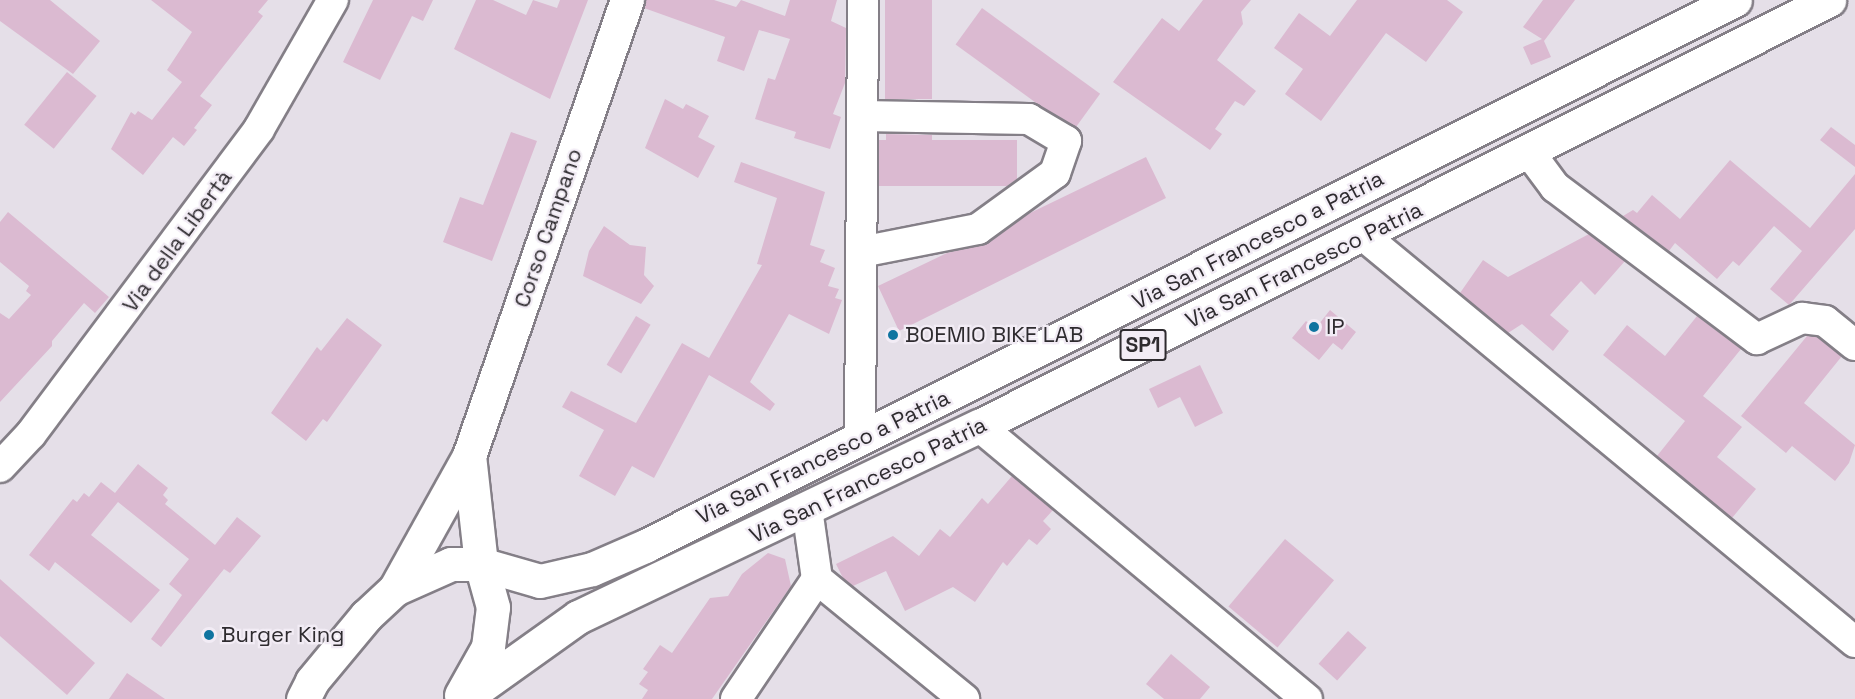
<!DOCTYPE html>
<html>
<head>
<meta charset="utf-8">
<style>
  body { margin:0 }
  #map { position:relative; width:1855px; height:699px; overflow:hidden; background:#e5dfe8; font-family:"Space Grotesk",sans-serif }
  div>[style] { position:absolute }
  .building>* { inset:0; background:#dbbad1; transform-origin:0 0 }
  .roads { filter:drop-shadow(2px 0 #847f87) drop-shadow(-2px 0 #847f87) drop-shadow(0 2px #847f87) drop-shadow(0 -2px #847f87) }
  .minor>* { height:30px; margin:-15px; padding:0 15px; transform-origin:15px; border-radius:15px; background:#fff }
  .major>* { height:33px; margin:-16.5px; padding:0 16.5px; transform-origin:16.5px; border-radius:16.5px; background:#fff }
  .dots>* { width:16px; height:16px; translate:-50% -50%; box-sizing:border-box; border:3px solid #f2ecf5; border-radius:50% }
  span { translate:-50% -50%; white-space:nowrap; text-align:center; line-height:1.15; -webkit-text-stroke:4.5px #f2ecf5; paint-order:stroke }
  .shield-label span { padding:2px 4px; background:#f2ecf5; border:2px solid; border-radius:4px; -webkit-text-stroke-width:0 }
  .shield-label { font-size:21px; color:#2e2b2f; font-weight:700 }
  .street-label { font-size:22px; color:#2e2b2f }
  .poi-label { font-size:22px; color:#2e2b2f }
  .left { translate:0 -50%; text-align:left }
</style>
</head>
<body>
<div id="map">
  <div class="building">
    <div style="clip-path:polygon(0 0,50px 0,100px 41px,73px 74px,0 21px)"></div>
    <div style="clip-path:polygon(151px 0,268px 0,258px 12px,263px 16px,200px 96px,212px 105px,194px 128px,197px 130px,184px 146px,173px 137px,143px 175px,111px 149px,131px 112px,135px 115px,138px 111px,152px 120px,182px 82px,167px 70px,192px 32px)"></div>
    <div style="clip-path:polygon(373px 0,433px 0,423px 21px,412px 16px,380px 80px,343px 62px)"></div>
    <div style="clip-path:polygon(476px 0,493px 0,526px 15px,533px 0,557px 8px,560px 0,588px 0,550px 99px,454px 49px)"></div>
    <div style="clip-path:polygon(645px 0,714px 0,736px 7px,741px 0,785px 16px,790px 0,837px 0,831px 21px,846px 28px,845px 83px,833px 114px,841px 117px,830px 149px,794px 138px,796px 132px,755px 119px,768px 78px,775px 80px,790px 39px,759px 30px,744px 71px,717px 61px,725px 37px,644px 8px)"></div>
    <div style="left:885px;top:0;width:47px;height:99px"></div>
    <div style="clip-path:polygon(1203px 0,1251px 0,1241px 12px,1243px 24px,1217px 60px,1256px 91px,1244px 106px,1235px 101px,1215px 129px,1222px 134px,1210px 150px,1113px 82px,1162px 18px,1179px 31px)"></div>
    <div style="clip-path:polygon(1357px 0,1447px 0,1463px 12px,1426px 62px,1386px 33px,1321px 121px,1285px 94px,1303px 69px,1274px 48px,1299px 13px,1330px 36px)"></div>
    <div style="clip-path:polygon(1543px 0,1575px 0,1544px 41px,1551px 57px,1531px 65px,1523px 47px,1542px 39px,1523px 27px)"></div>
    <div style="left:982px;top:8px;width:146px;height:45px;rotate:36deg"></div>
    <div style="left:67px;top:72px;width:38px;height:68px;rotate:39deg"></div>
    <div style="clip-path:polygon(665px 99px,683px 109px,686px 104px,709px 116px,698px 137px,715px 146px,698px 178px,645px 148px)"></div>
    <div style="clip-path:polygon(1831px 127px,1855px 145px,1855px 167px,1820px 140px)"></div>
    <div style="clip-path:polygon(511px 132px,537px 141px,492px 261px,443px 242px,460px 197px,483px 205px)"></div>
    <div style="clip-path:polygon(886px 134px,932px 135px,932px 140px,1017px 140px,1017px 179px,1007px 186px,879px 186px,879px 140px,886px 140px)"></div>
    <div style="clip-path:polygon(1146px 157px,1166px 198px,899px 331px,878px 286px,947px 253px,988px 243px,1028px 214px)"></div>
    <div style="clip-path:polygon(1730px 160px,1810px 228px,1855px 174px,1855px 229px,1789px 305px,1770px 289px,1802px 251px,1774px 226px,1739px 266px,1733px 261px,1717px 279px,1675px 243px,1669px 251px,1623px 216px,1633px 210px,1637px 213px,1652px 195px,1680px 219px)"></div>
    <div style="clip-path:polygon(741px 162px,825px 192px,810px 245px,825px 250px,820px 262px,835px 268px,828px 286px,839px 289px,835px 298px,842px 300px,829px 334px,789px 314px,750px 382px,775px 404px,770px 411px,709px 375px,654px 478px,632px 466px,615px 496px,579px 476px,604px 430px,562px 407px,571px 391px,636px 423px,682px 343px,709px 358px,762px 265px,757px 264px,777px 198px,734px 182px)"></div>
    <div style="clip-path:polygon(8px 212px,109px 297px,95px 313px,84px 303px,52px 341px,52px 346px,0 402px,0 313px,9px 319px,31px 295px,26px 291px,29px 286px,0 262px,0 222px)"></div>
    <div style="clip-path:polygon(604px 226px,630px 245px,646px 247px,644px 275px,654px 286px,641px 304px,583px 276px,589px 251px)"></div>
    <div style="clip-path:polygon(1589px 234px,1625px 261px,1595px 295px,1581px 281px,1550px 315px,1569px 331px,1553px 351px,1522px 324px,1508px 333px,1460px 293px,1483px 260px,1508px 277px)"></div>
    <div style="clip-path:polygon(1330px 310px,1356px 332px,1342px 350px,1333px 343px,1319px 360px,1292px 338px,1306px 321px,1315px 329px)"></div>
    <div style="left:636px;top:316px;width:17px;height:57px;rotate:31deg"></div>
    <div style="clip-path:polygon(1697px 316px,1741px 349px,1703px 396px,1742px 427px,1717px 457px,1756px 489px,1732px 518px,1657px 456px,1685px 421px,1603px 355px,1627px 325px,1665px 356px)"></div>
    <div style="clip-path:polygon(347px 318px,382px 345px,327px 422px,323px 419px,306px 441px,271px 413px,317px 347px,321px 351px)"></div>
    <div style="clip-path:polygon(1807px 336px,1818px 337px,1842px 356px,1804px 403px,1855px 445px,1849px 463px,1835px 481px,1792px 446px,1786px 453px,1741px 416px)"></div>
    <div style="clip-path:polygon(1200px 365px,1223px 413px,1195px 427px,1180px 397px,1158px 408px,1149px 389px)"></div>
    <div style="clip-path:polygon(138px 464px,168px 488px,163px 495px,168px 500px,165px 504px,215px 545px,237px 517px,261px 536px,230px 573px,224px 569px,161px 647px,151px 639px,182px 595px,169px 584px,189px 559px,118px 502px,91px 535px,160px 590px,131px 623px,55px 562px,49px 571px,29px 555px,73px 499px,77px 502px,84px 493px,89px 497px,101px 482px,115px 493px)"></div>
    <div style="clip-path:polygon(1012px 476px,1053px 510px,1043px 521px,1051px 529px,1037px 545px,1029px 539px,1007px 566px,1003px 562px,975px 602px,953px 587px,905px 611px,886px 571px,853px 586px,843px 578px,836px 564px,893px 536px,919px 556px,940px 529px,950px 537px,982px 498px,988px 504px)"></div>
    <div style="left:1285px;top:539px;width:64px;height:88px;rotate:40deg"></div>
    <div style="clip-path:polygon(768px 553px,785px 559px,791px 586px,712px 699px,642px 699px,648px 690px,639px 684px,648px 672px,643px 669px,660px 645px,672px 653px,710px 598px,728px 596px,742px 574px)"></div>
    <div style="clip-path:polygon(0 579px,95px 663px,67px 695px,0 636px)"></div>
    <div style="left:1348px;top:631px;width:25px;height:44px;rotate:42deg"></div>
    <div style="clip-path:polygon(1171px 654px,1210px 687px,1200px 699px,1164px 699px,1146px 684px)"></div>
    <div style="clip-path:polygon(127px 673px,165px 699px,109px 699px)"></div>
  </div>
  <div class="roads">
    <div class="minor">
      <div style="left:1529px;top:152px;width:44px;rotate:53.4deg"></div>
      <div style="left:1555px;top:187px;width:253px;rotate:37deg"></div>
      <div style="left:1757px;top:339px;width:50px;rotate:-25deg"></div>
      <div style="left:1802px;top:318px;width:23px;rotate:7deg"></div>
      <div style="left:1825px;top:321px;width:38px;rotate:39deg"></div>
      <div style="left:1364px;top:236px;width:637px;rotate:39.59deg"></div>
      <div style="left:861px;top:252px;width:119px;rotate:-11.1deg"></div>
      <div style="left:978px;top:229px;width:95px;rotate:-36deg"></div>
      <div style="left:1055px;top:173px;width:34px;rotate:-71deg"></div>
      <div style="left:1066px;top:141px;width:43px;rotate:-149.3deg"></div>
      <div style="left:1029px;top:119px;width:167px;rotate:-179deg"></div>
      <div style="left:979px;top:426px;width:427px;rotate:39.8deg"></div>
      <div style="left:860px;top:439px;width:439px;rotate:-89.6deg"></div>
      <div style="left:0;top:467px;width:45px;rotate:-46.8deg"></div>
      <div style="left:31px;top:434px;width:381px;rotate:-53.2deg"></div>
      <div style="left:259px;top:129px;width:149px;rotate:-60.2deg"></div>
      <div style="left:817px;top:579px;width:190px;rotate:39.2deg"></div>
      <div style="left:736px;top:699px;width:145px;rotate:-56deg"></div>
      <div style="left:817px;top:579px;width:71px;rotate:-98.1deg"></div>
    </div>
    <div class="major">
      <div style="left:395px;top:589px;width:152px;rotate:-60.9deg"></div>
      <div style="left:469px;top:456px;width:483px;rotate:-70.9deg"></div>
      <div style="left:461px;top:695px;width:55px;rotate:-60.6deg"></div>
      <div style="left:488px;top:647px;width:40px;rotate:-82.9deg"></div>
      <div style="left:493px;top:607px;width:45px;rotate:-105.6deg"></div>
      <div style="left:481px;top:564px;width:109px;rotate:-96.3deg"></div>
      <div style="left:303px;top:699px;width:20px;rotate:-63deg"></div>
      <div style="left:312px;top:681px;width:85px;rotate:-50.3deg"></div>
      <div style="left:366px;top:616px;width:40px;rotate:-43deg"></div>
      <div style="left:395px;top:589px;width:61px;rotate:-24.1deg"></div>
      <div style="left:451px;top:564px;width:30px"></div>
      <div style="left:481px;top:564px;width:61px;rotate:16.1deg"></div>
      <div style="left:540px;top:581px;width:53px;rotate:-13deg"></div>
      <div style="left:592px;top:569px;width:58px;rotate:-23.5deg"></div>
      <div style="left:645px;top:546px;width:1219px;rotate:-26.61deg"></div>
      <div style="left:463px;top:699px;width:141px;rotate:-35.5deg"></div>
      <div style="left:578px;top:617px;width:444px;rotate:-25.5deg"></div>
      <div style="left:979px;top:426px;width:951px;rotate:-26.62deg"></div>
    </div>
  </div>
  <div class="dots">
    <div style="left:1314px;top:327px;background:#0f74a0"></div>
    <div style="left:893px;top:335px;background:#0f74a0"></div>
    <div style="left:209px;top:635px;background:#0f74a0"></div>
  </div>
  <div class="shield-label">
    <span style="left:1143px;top:345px">SP1</span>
  </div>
  <div class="street-label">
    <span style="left:548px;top:228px;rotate:-71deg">Corso Campano</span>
    <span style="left:1258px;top:240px;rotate:-27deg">Via San Francesco a Patria</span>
    <span style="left:177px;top:241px;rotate:-54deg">Via della Libertà</span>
    <span style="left:1304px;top:265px;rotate:-26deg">Via San Francesco Patria</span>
    <span style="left:823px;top:457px;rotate:-26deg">Via San Francesco a Patria</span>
    <span style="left:868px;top:480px;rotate:-26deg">Via San Francesco Patria</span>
  </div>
  <div class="poi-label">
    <span class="left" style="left:1326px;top:327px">IP</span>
    <span class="left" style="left:905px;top:335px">BOEMIO BIKE LAB</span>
    <span class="left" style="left:221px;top:635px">Burger King</span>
  </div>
</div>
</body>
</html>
